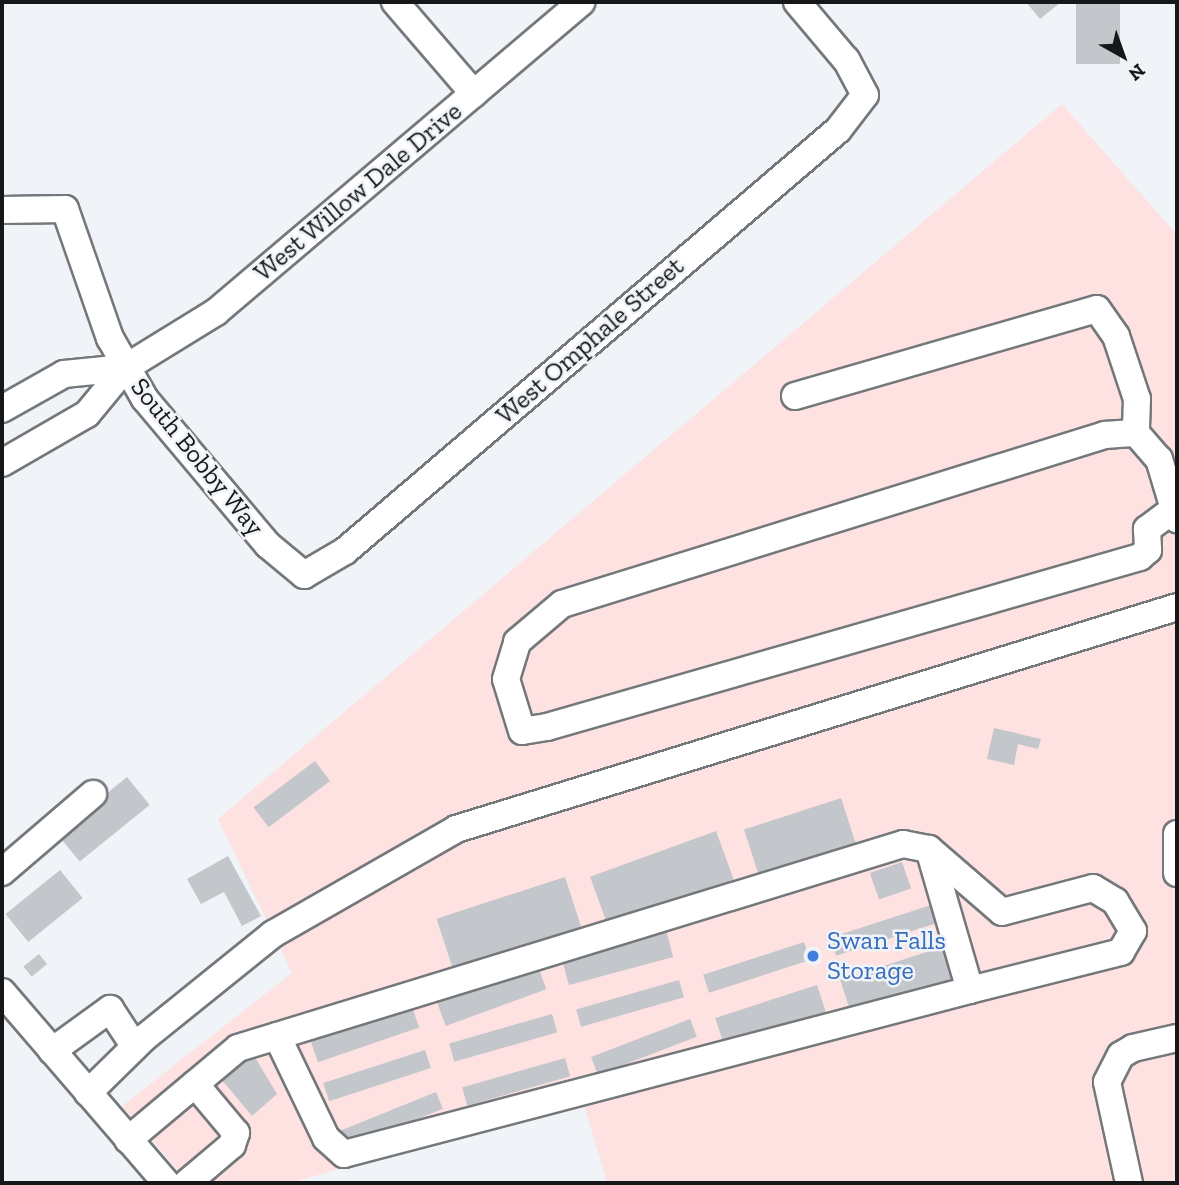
<!DOCTYPE html>
<html>
<head>
<meta charset="utf-8">
<style>
  body { margin:0 }
  #map { position:relative; width:1179px; height:1185px; overflow:hidden; background:#f0f3f7; font-family:"Zilla Slab",serif }
  div>[style] { position:absolute }
  .industrial>* { inset:0; background:#fde2e1 }
  .building>* { inset:0; background:#c3c6ca; transform-origin:0 0 }
  .roads { filter:drop-shadow(2px 0 #75787b) drop-shadow(-2px 0 #75787b) drop-shadow(0 2px #75787b) drop-shadow(0 -2px #75787b) }
  .minor>* { height:26px; margin:-13px; padding:0 13px; transform-origin:13px; border-radius:13px; background:#fff }
  .dots>* { width:19px; height:19px; translate:-50% -50%; box-sizing:border-box; border:4px solid #f0f3f7; border-radius:50% }
  span { translate:-50% -50%; white-space:nowrap; text-align:center; line-height:1.15; -webkit-text-stroke:5px #f0f3f7; paint-order:stroke }
  .street-label { font-size:26px; color:#161719 }
  .shop-label { font-size:26px; color:#366cbe }
  .left { translate:0 -50%; text-align:left }
  .frame { position:absolute; inset:0; border:4px solid #161719; pointer-events:none }
  .north { position:absolute; left:1088px; top:21px; width:70px; height:70px; -webkit-text-stroke:5px #f0f3f7; paint-order:stroke; rotate:140deg; font-size:19px; font-weight:700; line-height:28px; text-align:center; color:#161719 }
  .north::after { content:''; display:block; margin:auto; width:24px; height:32px; background:#161719; clip-path:polygon(50% 0,100% 100%,50% 72%,0 100%) }
</style>
</head>
<body>
<div id="map">
  <div class="industrial">
    <div style="clip-path:polygon(1062px 104px,1177px 235px,1177px 1183px,607px 1183px,582px 1098px,291px 1183px,189px 1183px,122px 1106px,292px 973px,218px 819px)"></div>
  </div>
  <div class="building">
    <div style="clip-path:polygon(1026px 2px,1061px 2px,1040px 19px)"></div>
    <div style="left:1076px;top:2px;width:44px;height:62px"></div>
    <div style="clip-path:polygon(994px 728px,1041px 739px,1038px 749px,1018px 744px,1014px 765px,987px 759px)"></div>
    <div style="left:315px;top:761px;width:25px;height:77px;rotate:53deg"></div>
    <div style="left:127px;top:777px;width:36px;height:90px;rotate:51deg"></div>
    <div style="left:841px;top:798px;width:52px;height:102px;rotate:72deg"></div>
    <div style="left:716px;top:831px;width:52px;height:134px;rotate:70deg"></div>
    <div style="clip-path:polygon(228px 856px,261px 916px,242px 926px,224px 892px,201px 904px,187px 879px)"></div>
    <div style="left:902px;top:862px;width:28px;height:34px;rotate:71deg"></div>
    <div style="left:60px;top:870px;width:36px;height:70px;rotate:51deg"></div>
    <div style="left:565px;top:877px;width:52px;height:135px;rotate:72deg"></div>
    <div style="left:931px;top:905px;width:19px;height:106px;rotate:72deg"></div>
    <div style="left:666px;top:930px;width:28px;height:108px;rotate:75deg"></div>
    <div style="left:804px;top:942px;width:19px;height:106px;rotate:72deg"></div>
    <div style="left:942px;top:947px;width:36px;height:107px;rotate:72deg"></div>
    <div style="left:39px;top:954px;width:13px;height:20px;rotate:51deg"></div>
    <div style="left:537px;top:964px;width:27px;height:107px;rotate:70deg"></div>
    <div style="left:679px;top:980px;width:18px;height:107px;rotate:74deg"></div>
    <div style="left:817px;top:985px;width:35px;height:107px;rotate:72deg"></div>
    <div style="left:410px;top:1001px;width:28px;height:107px;rotate:71deg"></div>
    <div style="left:552px;top:1014px;width:19px;height:107px;rotate:74deg"></div>
    <div style="left:690px;top:1019px;width:19px;height:106px;rotate:69deg"></div>
    <div style="left:425px;top:1050px;width:19px;height:107px;rotate:72deg"></div>
    <div style="clip-path:polygon(253px 1054px,277px 1094px,252px 1116px,222px 1080px)"></div>
    <div style="left:565px;top:1058px;width:19px;height:107px;rotate:74deg"></div>
    <div style="left:436px;top:1092px;width:18px;height:106px;rotate:68deg"></div>
  </div>
  <div class="roads">
    <div class="minor">
      <div style="left:395px;top:2px;width:121px;rotate:49.3deg"></div>
      <div style="left:2px;top:210px;width:63px;rotate:-0.9deg"></div>
      <div style="left:65px;top:209px;width:137px;rotate:70.8deg"></div>
      <div style="left:110px;top:338px;width:70px;rotate:60.2deg"></div>
      <div style="left:145px;top:399px;width:191px;rotate:49.9deg"></div>
      <div style="left:268px;top:545px;width:47px;rotate:39.8deg"></div>
      <div style="left:304px;top:575px;width:48px;rotate:-30.3deg"></div>
      <div style="left:345px;top:551px;width:648px;rotate:-40.5deg"></div>
      <div style="left:838px;top:130px;width:44px;rotate:-52.4deg"></div>
      <div style="left:865px;top:95px;width:40px;rotate:-118deg"></div>
      <div style="left:846px;top:60px;width:76px;rotate:-130.2deg"></div>
      <div style="left:795px;top:396px;width:314px;rotate:-16.1deg"></div>
      <div style="left:1097px;top:309px;width:33px;rotate:55deg"></div>
      <div style="left:1116px;top:336px;width:66px;rotate:71.6deg"></div>
      <div style="left:1137px;top:399px;width:34px;rotate:92deg"></div>
      <div style="left:2px;top:409px;width:71px;rotate:-29.4deg"></div>
      <div style="left:64px;top:374px;width:61px;rotate:-5.6deg"></div>
      <div style="left:2px;top:463px;width:98px;rotate:-30deg"></div>
      <div style="left:87px;top:414px;width:60px;rotate:-50.4deg"></div>
      <div style="left:125px;top:368px;width:107px;rotate:-31.6deg"></div>
      <div style="left:216px;top:312px;width:479px;rotate:-40.3deg"></div>
      <div style="left:1174px;top:509px;width:34px;rotate:143deg"></div>
      <div style="left:1147px;top:529px;width:21px;rotate:87deg"></div>
      <div style="left:1148px;top:550px;width:11px;rotate:139deg"></div>
      <div style="left:1140px;top:557px;width:617px;rotate:164deg"></div>
      <div style="left:547px;top:727px;width:25px;rotate:171deg"></div>
      <div style="left:522px;top:731px;width:54px;rotate:-107.1deg"></div>
      <div style="left:506px;top:679px;width:39px;rotate:-73deg"></div>
      <div style="left:517px;top:642px;width:59px;rotate:-40.2deg"></div>
      <div style="left:562px;top:604px;width:569px;rotate:-17.29deg"></div>
      <div style="left:1105px;top:435px;width:31px;rotate:-4deg"></div>
      <div style="left:1136px;top:433px;width:35px;rotate:49deg"></div>
      <div style="left:1159px;top:459px;width:63px;rotate:73.3deg"></div>
      <div style="left:1177px;top:834px;width:39px;rotate:90deg"></div>
      <div style="left:2px;top:872px;width:120px;rotate:-40.6deg"></div>
      <div style="left:2px;top:992px;width:252px;rotate:49.3deg"></div>
      <div style="left:277px;top:1036px;width:113px;rotate:64.3deg"></div>
      <div style="left:326px;top:1138px;width:24px;rotate:42deg"></div>
      <div style="left:344px;top:1154px;width:647px;rotate:-14.68deg"></div>
      <div style="left:52px;top:1051px;width:72px;rotate:-35.9deg"></div>
      <div style="left:110px;top:1009px;width:45px;rotate:56.7deg"></div>
      <div style="left:88px;top:1093px;width:78px;rotate:-44.5deg"></div>
      <div style="left:144px;top:1038px;width:166px;rotate:-38.9deg"></div>
      <div style="left:273px;top:934px;width:211px;rotate:-29.8deg"></div>
      <div style="left:456px;top:829px;width:754px;rotate:-17.11deg"></div>
      <div style="left:128px;top:1140px;width:143px;rotate:-39.9deg"></div>
      <div style="left:238px;top:1048px;width:696px;rotate:-17.05deg"></div>
      <div style="left:903px;top:844px;width:26px;rotate:11deg"></div>
      <div style="left:929px;top:849px;width:96px;rotate:40.8deg"></div>
      <div style="left:1002px;top:912px;width:94px;rotate:-14.8deg"></div>
      <div style="left:1093px;top:888px;width:26px;rotate:31deg"></div>
      <div style="left:1115px;top:901px;width:35px;rotate:59deg"></div>
      <div style="left:1133px;top:931px;width:24px;rotate:120deg"></div>
      <div style="left:1121px;top:952px;width:156px;rotate:165.9deg"></div>
      <div style="left:970px;top:990px;width:147px;rotate:-106.2deg"></div>
      <div style="left:187px;top:1183px;width:59px;rotate:-40.2deg"></div>
      <div style="left:232px;top:1145px;width:13px;rotate:-72deg"></div>
      <div style="left:236px;top:1133px;width:64px;rotate:-129.9deg"></div>
      <div style="left:1129px;top:1183px;width:103px;rotate:-102.3deg"></div>
      <div style="left:1107px;top:1082px;width:30px;rotate:-63deg"></div>
      <div style="left:1121px;top:1055px;width:14px;rotate:-30deg"></div>
      <div style="left:1133px;top:1048px;width:45px;rotate:-12.8deg"></div>
    </div>
  </div>
  <div class="dots">
    <div style="left:813px;top:956px;background:#3f7fe0"></div>
  </div>
  <div class="street-label">
    <span style="left:358px;top:192px;rotate:-40deg">West Willow Dale Drive</span>
    <span style="left:590px;top:341px;rotate:-41deg">West Omphale Street</span>
    <span style="left:197px;top:457px;rotate:51deg">South Bobby Way</span>
  </div>
  <div class="shop-label">
    <span class="left" style="left:827px;top:956px">Swan Falls<br>Storage</span>
  </div>
  <div class="frame"></div>
  <div class="north">N</div>
</div>
</body>
</html>
